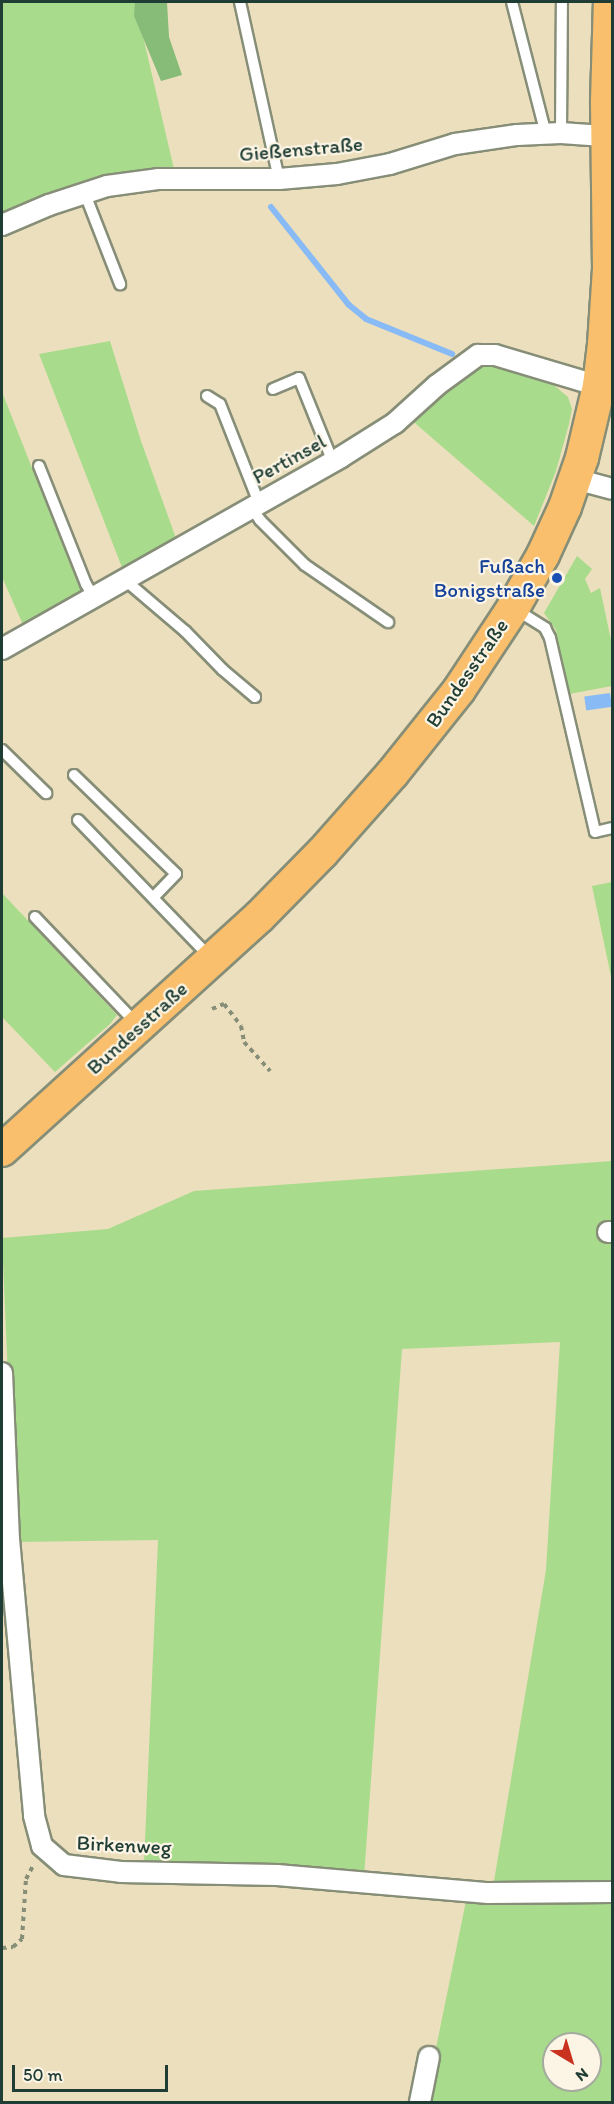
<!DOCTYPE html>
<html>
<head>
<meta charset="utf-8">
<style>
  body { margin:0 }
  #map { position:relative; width:614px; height:2104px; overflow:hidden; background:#ecdfbd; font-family:Itim,sans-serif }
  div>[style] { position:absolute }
  .green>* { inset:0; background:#a8dc8c }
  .forest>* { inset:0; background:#86bc78 }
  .water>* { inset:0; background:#88baf5; transform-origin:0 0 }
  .stream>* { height:6px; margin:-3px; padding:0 3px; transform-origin:3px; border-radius:3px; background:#88baf5 }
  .path>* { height:4px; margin-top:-2px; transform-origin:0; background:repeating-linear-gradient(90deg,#868e78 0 4.5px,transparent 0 9px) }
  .roads { filter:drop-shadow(2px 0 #868e78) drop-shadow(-2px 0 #868e78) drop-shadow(0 2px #868e78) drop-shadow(0 -2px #868e78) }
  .lane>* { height:10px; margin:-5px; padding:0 5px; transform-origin:5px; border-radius:5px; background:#fff }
  .street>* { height:20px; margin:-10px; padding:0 10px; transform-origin:10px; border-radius:10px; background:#fff }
  .primary>* { height:32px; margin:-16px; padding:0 16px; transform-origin:16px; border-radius:16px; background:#f9bf6d }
  .dots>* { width:16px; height:16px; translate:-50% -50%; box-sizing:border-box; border:3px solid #fcf5e5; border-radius:50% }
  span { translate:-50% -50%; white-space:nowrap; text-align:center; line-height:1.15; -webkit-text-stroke:4.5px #fcf5e5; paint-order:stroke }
  .street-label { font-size:21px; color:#1f3d34 }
  .transit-label { font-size:21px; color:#164399 }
  .right { translate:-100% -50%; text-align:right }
  .frame { position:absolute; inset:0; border:3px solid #1f3d34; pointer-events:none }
  .north { position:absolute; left:542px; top:2032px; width:60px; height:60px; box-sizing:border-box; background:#fcf5e5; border:2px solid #a4ab9e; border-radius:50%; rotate:142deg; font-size:16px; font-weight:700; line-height:24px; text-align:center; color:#1f3d34 }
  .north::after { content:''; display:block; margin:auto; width:21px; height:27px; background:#c8321e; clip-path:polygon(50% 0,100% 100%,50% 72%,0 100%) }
  .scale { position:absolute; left:12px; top:2065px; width:156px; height:27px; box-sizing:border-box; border:3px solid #1f3d34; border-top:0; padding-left:8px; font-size:18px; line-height:21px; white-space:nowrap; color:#1f3d34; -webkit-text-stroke:4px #fcf5e5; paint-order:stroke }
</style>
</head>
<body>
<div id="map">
  <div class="green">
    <div style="clip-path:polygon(2px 2px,135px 2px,174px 169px,143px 174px,2px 216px)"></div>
    <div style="clip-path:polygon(110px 341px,141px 441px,177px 541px,123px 570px,39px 354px)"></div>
    <div style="clip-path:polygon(485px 363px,500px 365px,550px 382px,568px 397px,572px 409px,569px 424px,556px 471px,534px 526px,409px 418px,465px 372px)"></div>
    <div style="clip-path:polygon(2px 392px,82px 594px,24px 627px,2px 577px)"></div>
    <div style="clip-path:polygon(577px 556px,592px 569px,585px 579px,591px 593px,600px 588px,612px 645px,612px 686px,569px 694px,559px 663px,556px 630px,544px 613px)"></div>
    <div style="clip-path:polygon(612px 882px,612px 981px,592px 886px)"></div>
    <div style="clip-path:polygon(2px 893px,117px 1015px,110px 1024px,55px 1072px,2px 1017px)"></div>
    <div style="clip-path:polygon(612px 1161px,612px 1887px,493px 1887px,546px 1570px,560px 1342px,402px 1349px,364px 1877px,144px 1864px,158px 1540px,15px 1542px,2px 1238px,108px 1229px,194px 1191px)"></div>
    <div style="clip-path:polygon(evenodd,467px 1896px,612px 1897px,612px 2102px,425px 2102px,467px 1896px,554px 2044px,590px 2044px,590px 2080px,554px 2080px,554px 2044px)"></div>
  </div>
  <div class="forest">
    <div style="clip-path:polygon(135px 2px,167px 2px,169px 37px,182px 75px,161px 81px,134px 16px)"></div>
  </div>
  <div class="water">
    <div style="left:610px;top:693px;width:14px;height:26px;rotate:82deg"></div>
  </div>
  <div class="stream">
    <div style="left:271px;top:207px;width:125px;rotate:51.5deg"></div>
    <div style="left:349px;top:305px;width:22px;rotate:39deg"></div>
    <div style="left:366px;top:319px;width:93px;rotate:22.1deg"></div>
  </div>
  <div class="path">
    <div style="left:212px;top:1009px;width:13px;rotate:-23deg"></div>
    <div style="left:224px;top:1004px;width:28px;rotate:52deg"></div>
    <div style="left:241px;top:1026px;width:16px;rotate:79deg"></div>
    <div style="left:244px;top:1042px;width:39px;rotate:48deg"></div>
    <div style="left:2px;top:1948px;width:11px;rotate:-5deg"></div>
    <div style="left:13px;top:1947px;width:12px;rotate:-42deg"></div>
    <div style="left:22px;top:1939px;width:60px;rotate:-86.2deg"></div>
    <div style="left:26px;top:1879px;width:17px;rotate:-62deg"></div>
  </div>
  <div class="roads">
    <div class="lane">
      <div style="left:240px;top:2px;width:181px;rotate:77.6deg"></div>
      <div style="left:512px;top:2px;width:136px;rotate:75.6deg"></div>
      <div style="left:561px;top:133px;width:131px;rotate:-89.6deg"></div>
      <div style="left:85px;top:194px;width:97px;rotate:68.7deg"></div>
      <div style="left:273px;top:389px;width:28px;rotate:-23deg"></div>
      <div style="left:299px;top:378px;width:91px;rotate:68deg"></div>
      <div style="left:207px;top:396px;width:15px;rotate:32deg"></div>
      <div style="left:220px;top:404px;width:106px;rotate:68.5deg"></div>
      <div style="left:39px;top:466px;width:127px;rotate:68.3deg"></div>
      <div style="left:86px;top:584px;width:16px;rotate:60deg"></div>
      <div style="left:251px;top:507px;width:16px;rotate:55deg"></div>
      <div style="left:260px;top:520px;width:64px;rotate:45deg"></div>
      <div style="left:305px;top:565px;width:101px;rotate:34.5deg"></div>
      <div style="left:125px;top:580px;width:79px;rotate:40.4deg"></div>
      <div style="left:185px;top:631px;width:54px;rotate:45.7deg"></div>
      <div style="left:223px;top:670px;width:42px;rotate:40.2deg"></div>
      <div style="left:515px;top:609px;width:36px;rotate:32deg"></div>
      <div style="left:545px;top:628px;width:11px;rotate:63deg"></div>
      <div style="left:550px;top:638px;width:199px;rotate:76.9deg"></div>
      <div style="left:595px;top:832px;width:17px;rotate:-13deg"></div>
      <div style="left:2px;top:750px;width:62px;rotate:44.3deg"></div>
      <div style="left:74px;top:775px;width:142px;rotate:44.1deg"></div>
      <div style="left:176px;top:874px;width:32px;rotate:134deg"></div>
      <div style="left:78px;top:820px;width:192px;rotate:46.1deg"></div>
      <div style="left:35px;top:917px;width:149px;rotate:46.4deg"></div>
    </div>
    <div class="street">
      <div style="left:2px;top:225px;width:51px;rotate:-23.1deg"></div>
      <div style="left:49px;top:205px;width:61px;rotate:-18.1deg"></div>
      <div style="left:107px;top:186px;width:51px;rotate:-7.8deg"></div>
      <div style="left:158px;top:179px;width:121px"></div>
      <div style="left:279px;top:179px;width:58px;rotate:-4.9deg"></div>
      <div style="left:337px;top:174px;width:54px;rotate:-10.7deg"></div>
      <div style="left:390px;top:164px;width:68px;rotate:-17.1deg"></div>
      <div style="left:455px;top:144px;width:63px;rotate:-8.3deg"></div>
      <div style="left:517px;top:135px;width:44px;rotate:-2.6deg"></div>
      <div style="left:561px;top:133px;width:32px;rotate:4deg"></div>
      <div style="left:593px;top:135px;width:19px;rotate:-12deg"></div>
      <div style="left:575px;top:479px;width:38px;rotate:15deg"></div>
      <div style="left:2px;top:649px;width:390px;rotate:-29.5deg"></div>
      <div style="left:341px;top:457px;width:64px;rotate:-32.2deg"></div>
      <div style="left:395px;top:423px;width:57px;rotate:-42.1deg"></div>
      <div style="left:437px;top:385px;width:51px;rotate:-36.2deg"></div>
      <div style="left:478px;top:355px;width:17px"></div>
      <div style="left:495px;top:355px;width:109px;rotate:16.6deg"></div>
      <div style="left:608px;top:1232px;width:4px"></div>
      <div style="left:2px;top:1373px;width:166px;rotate:87.6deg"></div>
      <div style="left:9px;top:1539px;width:278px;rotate:84.8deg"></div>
      <div style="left:34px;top:1816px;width:31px;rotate:75deg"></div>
      <div style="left:42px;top:1846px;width:29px;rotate:41deg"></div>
      <div style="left:64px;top:1865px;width:57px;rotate:7deg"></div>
      <div style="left:121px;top:1872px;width:156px;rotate:1.1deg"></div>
      <div style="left:277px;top:1875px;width:212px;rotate:4.9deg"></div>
      <div style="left:488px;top:1893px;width:124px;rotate:-0.5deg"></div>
      <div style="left:420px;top:2102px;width:46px;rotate:-78.7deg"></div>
    </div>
    <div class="primary">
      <div style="left:2px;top:1150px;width:347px;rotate:-42.2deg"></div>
      <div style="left:259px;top:917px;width:90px;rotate:-45.5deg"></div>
      <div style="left:322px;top:853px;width:106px;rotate:-48.5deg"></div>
      <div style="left:392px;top:774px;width:107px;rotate:-51.4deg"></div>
      <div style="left:459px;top:690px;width:98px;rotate:-56.6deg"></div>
      <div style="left:513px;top:608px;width:61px;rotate:-60.5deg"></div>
      <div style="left:543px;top:555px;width:53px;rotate:-65.4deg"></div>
      <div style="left:565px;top:507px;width:52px;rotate:-70.9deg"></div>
      <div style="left:582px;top:458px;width:74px;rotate:-76.7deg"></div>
      <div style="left:599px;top:386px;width:42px;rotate:-83.2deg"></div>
      <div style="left:604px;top:344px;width:75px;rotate:-86.2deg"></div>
      <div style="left:609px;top:269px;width:168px;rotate:-90.7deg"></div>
      <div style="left:607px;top:101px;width:99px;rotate:-88.3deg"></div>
    </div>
  </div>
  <div class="dots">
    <div style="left:557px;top:578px;background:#1a4fb4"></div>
  </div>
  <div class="street-label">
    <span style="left:301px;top:149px;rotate:-5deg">Gießenstraße</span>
    <span style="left:289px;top:459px;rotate:-29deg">Pertinsel</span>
    <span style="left:467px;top:673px;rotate:-55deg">Bundesstraße</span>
    <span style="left:137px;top:1028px;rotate:-42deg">Bundesstraße</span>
    <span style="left:124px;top:1845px;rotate:3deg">Birkenweg</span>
  </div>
  <div class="transit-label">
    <span class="right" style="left:545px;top:578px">Fußach<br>Bonigstraße</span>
  </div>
  <div class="frame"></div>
  <div class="north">N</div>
  <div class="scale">50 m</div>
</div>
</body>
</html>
